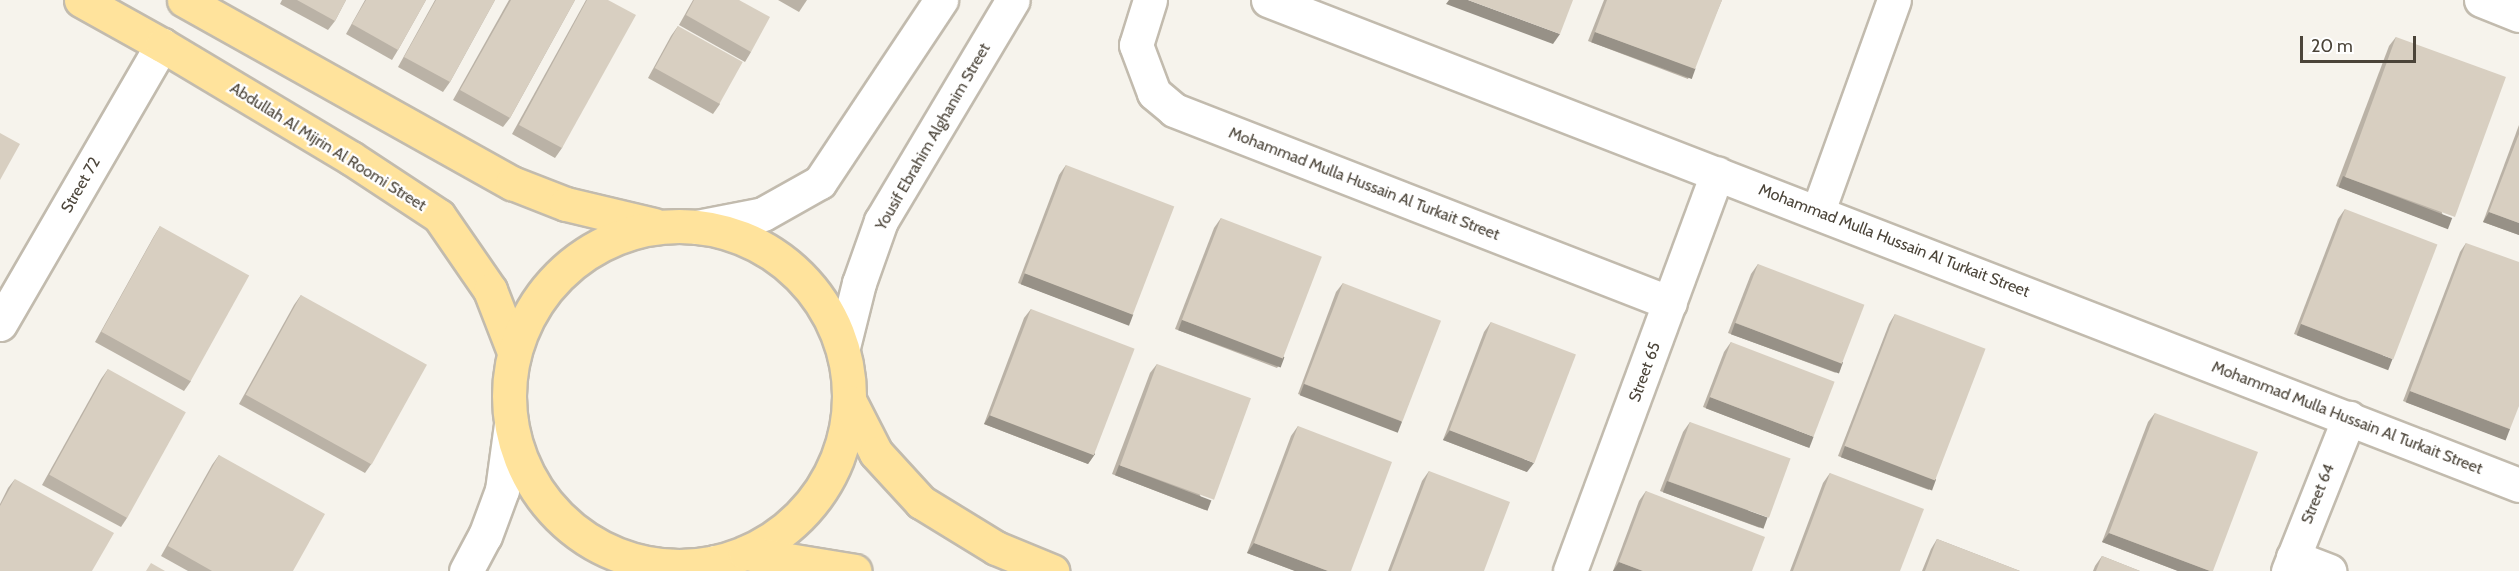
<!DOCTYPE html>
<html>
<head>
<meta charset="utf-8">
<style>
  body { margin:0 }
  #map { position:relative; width:2519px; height:571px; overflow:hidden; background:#f6f3ec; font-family:Cabin,sans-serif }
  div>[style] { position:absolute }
  .roads { filter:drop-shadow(2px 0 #c2bbae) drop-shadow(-2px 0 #c2bbae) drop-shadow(0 2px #c2bbae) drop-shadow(0 -2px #c2bbae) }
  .minor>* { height:33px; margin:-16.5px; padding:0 16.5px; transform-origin:16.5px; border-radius:16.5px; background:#fff }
  .major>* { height:33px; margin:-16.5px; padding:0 16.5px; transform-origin:16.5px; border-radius:16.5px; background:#ffe39c }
  .major>.ring { margin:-16.5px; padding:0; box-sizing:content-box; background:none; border:33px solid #ffe39c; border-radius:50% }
  .wall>* { inset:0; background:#bab2a6 }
  .shaded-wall>* { inset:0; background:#979187; transform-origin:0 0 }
  .building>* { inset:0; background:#d8cfc1; transform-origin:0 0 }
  span { translate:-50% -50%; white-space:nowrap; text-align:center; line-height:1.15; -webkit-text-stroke:4.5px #fff; paint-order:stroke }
  .street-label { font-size:16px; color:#4b4439 }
  .scale { position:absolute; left:2300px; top:36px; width:116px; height:27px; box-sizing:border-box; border:3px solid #4b4439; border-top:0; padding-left:8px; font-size:18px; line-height:21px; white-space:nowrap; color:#4b4439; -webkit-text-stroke:4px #fff; paint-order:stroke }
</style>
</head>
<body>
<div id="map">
  <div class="roads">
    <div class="minor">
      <div style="left:1150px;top:0;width:47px;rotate:107.3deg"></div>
      <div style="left:1136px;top:45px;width:51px;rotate:69.4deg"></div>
      <div style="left:1154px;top:93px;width:26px;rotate:40deg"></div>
      <div style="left:1174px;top:110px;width:532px;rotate:21.26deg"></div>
      <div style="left:1268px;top:0;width:1342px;rotate:21.19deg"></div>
      <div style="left:2481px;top:0;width:41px;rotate:21.5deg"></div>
      <div style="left:1818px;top:211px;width:224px;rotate:-70.2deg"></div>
      <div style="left:697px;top:227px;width:67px;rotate:-11.1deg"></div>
      <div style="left:763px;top:214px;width:65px;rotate:-29.3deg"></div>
      <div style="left:820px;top:182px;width:219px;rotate:-56.4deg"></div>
      <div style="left:0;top:324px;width:323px;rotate:-59.9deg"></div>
      <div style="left:843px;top:347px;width:66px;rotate:-76deg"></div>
      <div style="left:859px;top:283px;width:66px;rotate:-70.5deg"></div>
      <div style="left:881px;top:221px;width:257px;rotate:-59.2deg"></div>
      <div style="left:2293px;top:557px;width:39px;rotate:21deg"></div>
      <div style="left:466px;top:571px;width:40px;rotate:-62deg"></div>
      <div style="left:485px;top:536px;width:49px;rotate:-69.7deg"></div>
      <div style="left:502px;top:490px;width:67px;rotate:-82.2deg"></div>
      <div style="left:663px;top:571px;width:22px;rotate:-13deg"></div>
      <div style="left:715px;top:571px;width:9px;rotate:-90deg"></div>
      <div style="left:1570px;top:571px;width:424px;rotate:-69.7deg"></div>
      <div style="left:2288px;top:571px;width:165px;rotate:-68.3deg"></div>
    </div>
    <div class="major">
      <div style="left:81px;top:0;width:93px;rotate:29.1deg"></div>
      <div style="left:162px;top:45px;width:220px;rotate:30.9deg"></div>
      <div style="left:351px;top:158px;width:105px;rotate:33.4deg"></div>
      <div style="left:439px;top:216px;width:90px;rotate:55.4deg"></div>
      <div style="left:490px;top:290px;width:66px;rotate:68.8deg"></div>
      <div style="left:184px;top:0;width:376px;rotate:29.2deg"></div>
      <div style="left:512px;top:183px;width:58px;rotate:21.3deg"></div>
      <div style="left:566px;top:204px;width:90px;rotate:13.4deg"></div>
      <div class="ring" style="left:509px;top:226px;width:307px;height:307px"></div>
      <div style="left:850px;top:402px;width:57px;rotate:63deg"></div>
      <div style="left:876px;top:453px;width:67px;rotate:47.4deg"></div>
      <div style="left:921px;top:502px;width:88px;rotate:31.5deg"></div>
      <div style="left:996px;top:548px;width:61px;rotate:22.3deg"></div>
      <div style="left:745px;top:553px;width:111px;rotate:9.3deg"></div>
    </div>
  </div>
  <div class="wall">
    <div style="clip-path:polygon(282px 0,346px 0,335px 21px,328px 30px,280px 4px)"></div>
    <div style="clip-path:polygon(365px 0,426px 0,398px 50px,392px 60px,346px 34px)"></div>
    <div style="clip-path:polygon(435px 0,495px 0,450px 82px,443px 92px,398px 67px)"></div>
    <div style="clip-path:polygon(509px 0,575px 0,510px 118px,503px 127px,453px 100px)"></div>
    <div style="clip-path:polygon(586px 0,608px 0,562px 148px,555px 158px,512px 134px)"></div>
    <div style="clip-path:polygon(693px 0,739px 0,751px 52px,745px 62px,679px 25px)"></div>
    <div style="clip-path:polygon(778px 0,807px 0,799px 12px)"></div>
    <div style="clip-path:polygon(1604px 0,1722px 0,1688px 79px,1588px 41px)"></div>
    <div style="clip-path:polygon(678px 26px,720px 104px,713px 114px,648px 78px,671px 36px)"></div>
    <div style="clip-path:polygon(2396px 37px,2446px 228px,2336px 186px,2389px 46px)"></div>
    <div style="clip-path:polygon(2519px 125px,2519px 235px,2483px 222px)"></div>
    <div style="clip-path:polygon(1066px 165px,1133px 314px,1126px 324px,1018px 283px,1059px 175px)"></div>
    <div style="clip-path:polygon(2345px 209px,2386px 368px,2294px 334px,2338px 219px)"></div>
    <div style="clip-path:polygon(1221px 218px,1284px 358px,1277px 368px,1175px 329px,1214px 228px)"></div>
    <div style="clip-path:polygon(160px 226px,191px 381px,184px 391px,95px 342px,154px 236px)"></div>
    <div style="clip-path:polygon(2466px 243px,2510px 429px,2503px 439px,2403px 401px,2460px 252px)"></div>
    <div style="clip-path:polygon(1758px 264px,1836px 373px,1728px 333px,1751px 274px)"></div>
    <div style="clip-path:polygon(1343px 283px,1402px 421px,1395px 430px,1298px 394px,1336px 292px)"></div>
    <div style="clip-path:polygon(301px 295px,372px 463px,365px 473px,239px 404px,294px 305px)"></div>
    <div style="clip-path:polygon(1031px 309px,1095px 454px,1088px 464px,984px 424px,1024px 318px)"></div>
    <div style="clip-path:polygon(1895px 314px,1929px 490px,1838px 456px,1889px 324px)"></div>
    <div style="clip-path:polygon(1491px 322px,1527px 472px,1443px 440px,1484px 332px)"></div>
    <div style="clip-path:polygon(1731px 342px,1807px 447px,1703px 407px,1724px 352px)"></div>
    <div style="clip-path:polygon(1157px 364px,1205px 510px,1112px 474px,1150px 373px)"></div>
    <div style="clip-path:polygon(108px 369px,127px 518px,121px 527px,42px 485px,101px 379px)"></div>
    <div style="clip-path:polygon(2155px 413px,2213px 571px,2178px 571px,2102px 542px,2148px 422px)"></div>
    <div style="clip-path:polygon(1690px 422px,1760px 528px,1660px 491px,1683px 432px)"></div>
    <div style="clip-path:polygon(1298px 426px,1351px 571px,1295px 571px,1247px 553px,1291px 436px)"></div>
    <div style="clip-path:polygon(219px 455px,293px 571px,188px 571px,161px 556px,212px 465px)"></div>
    <div style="clip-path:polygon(1429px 471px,1484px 571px,1388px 571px,1422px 481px)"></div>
    <div style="clip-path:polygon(1830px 473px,1900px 571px,1790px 571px,1823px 483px)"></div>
    <div style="clip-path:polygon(15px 479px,0 571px,0 504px,8px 488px)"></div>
    <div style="clip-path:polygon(1646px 491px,1752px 571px,1613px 571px,1639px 501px)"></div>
    <div style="clip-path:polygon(1937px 539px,2020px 571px,1922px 571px,1931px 549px)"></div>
    <div style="clip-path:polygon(2102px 556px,2140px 571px,2093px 571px,2095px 566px)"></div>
  </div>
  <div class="shaded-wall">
    <div style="clip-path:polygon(1449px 0,1468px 0,1560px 34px,1553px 44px,1446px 4px)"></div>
    <div style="left:1595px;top:32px;width:107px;height:11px;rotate:20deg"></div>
    <div style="left:2343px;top:176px;width:117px;height:12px;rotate:21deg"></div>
    <div style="clip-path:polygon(2489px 212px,2519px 223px,2519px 235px,2483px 222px)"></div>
    <div style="left:1025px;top:273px;width:116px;height:12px;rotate:21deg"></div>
    <div style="left:1182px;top:320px;width:109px;height:11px;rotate:20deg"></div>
    <div style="left:1735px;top:323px;width:115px;height:12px;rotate:20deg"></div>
    <div style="left:2301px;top:324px;width:98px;height:12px;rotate:21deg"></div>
    <div style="left:1304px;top:384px;width:105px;height:12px;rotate:21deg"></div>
    <div style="left:2410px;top:391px;width:107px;height:12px;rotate:21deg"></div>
    <div style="left:1710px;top:397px;width:111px;height:12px;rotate:21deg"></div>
    <div style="clip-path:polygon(990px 415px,1095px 454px,1088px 464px,984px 424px)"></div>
    <div style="clip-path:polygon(1450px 430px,1534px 463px,1527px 472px,1443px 440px)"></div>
    <div style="left:1845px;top:446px;width:97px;height:12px;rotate:20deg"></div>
    <div style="left:1119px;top:465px;width:99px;height:11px;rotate:21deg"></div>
    <div style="left:1667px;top:481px;width:107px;height:12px;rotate:20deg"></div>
    <div style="clip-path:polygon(2109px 533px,2210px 571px,2178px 571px,2102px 542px)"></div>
    <div style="clip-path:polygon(1254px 543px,1328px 571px,1295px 571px,1247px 553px)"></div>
    <div style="clip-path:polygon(1619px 562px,1643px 571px,1613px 571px)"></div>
  </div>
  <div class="building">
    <div style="clip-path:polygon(297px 0,346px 0,335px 21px)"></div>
    <div style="clip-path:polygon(366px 0,426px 0,398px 50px,352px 24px)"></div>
    <div style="clip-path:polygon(436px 0,495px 0,450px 82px,404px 57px)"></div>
    <div style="clip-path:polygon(511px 0,575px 0,510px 118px,460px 90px)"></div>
    <div style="clip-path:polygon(587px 0,608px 0,636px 15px,562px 148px,519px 125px)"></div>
    <div style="clip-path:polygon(694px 0,739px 0,770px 17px,751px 52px,686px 15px)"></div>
    <div style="clip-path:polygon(1468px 0,1573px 0,1560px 34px)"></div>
    <div style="clip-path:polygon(1607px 0,1722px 0,1695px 69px,1595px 32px)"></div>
    <div style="left:678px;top:26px;width:74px;height:48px;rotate:29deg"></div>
    <div style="left:2396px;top:37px;width:117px;height:149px;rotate:20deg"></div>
    <div style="clip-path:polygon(0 133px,20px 144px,0 180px)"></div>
    <div style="clip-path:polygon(2519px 134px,2519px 223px,2489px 212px)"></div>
    <div style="left:1066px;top:165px;width:116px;height:116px;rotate:21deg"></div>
    <div style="left:2345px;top:209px;width:99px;height:123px;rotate:21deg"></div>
    <div style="left:1221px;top:218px;width:108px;height:109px;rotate:21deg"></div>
    <div style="left:160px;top:226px;width:102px;height:121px;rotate:29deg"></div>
    <div style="clip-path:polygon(2466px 243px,2519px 262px,2519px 406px,2510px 429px,2410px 391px)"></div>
    <div style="left:1758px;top:264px;width:114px;height:63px;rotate:21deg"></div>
    <div style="left:1343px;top:283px;width:105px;height:108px;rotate:21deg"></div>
    <div style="left:301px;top:295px;width:144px;height:114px;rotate:29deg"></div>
    <div style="left:1031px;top:309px;width:111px;height:114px;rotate:21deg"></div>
    <div style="left:1895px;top:314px;width:97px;height:141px;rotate:21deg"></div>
    <div style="left:1491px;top:322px;width:91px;height:116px;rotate:21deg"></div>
    <div style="left:1731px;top:342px;width:111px;height:59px;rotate:21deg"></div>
    <div style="left:1157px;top:364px;width:100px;height:108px;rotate:20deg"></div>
    <div style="left:108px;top:369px;width:89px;height:121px;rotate:29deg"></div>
    <div style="clip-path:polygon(2155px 413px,2258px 452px,2213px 571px,2210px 571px,2109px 533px)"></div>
    <div style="left:1690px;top:422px;width:107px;height:63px;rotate:20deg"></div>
    <div style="clip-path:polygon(1298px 426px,1392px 462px,1351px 571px,1328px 571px,1254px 543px)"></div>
    <div style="clip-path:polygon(219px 455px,325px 514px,293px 571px,212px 571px,168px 546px)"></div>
    <div style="clip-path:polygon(1429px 471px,1510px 502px,1484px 571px,1391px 571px)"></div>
    <div style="clip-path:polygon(1830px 473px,1924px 509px,1900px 571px,1793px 571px)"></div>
    <div style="clip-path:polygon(15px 479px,114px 533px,92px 571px,0 571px,0 506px)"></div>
    <div style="clip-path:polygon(1646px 491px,1765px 537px,1752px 571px,1643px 571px,1619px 562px)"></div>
    <div style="clip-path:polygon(1937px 539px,2020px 571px,1925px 571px)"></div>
    <div style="clip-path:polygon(2102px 556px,2140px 571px,2096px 571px)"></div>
    <div style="clip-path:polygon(151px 563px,165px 571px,146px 571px)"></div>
  </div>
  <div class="street-label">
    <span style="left:933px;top:137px;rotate:-60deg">Yousif Ebrahim Alghanim Street</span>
    <span style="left:328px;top:147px;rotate:32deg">Abdullah Al Mijrin Al Roomi Street</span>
    <span style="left:1364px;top:184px;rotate:21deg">Mohammad Mulla Hussain Al Turkait Street</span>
    <span style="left:81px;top:185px;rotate:-60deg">Street 72</span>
    <span style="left:1894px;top:241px;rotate:21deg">Mohammad Mulla Hussain Al Turkait Street</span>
    <span style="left:1645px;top:372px;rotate:-70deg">Street 65</span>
    <span style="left:2347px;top:418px;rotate:21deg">Mohammad Mulla Hussain Al Turkait Street</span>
    <span style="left:2318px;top:494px;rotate:-68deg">Street 64</span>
  </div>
  <div class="scale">20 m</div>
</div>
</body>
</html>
